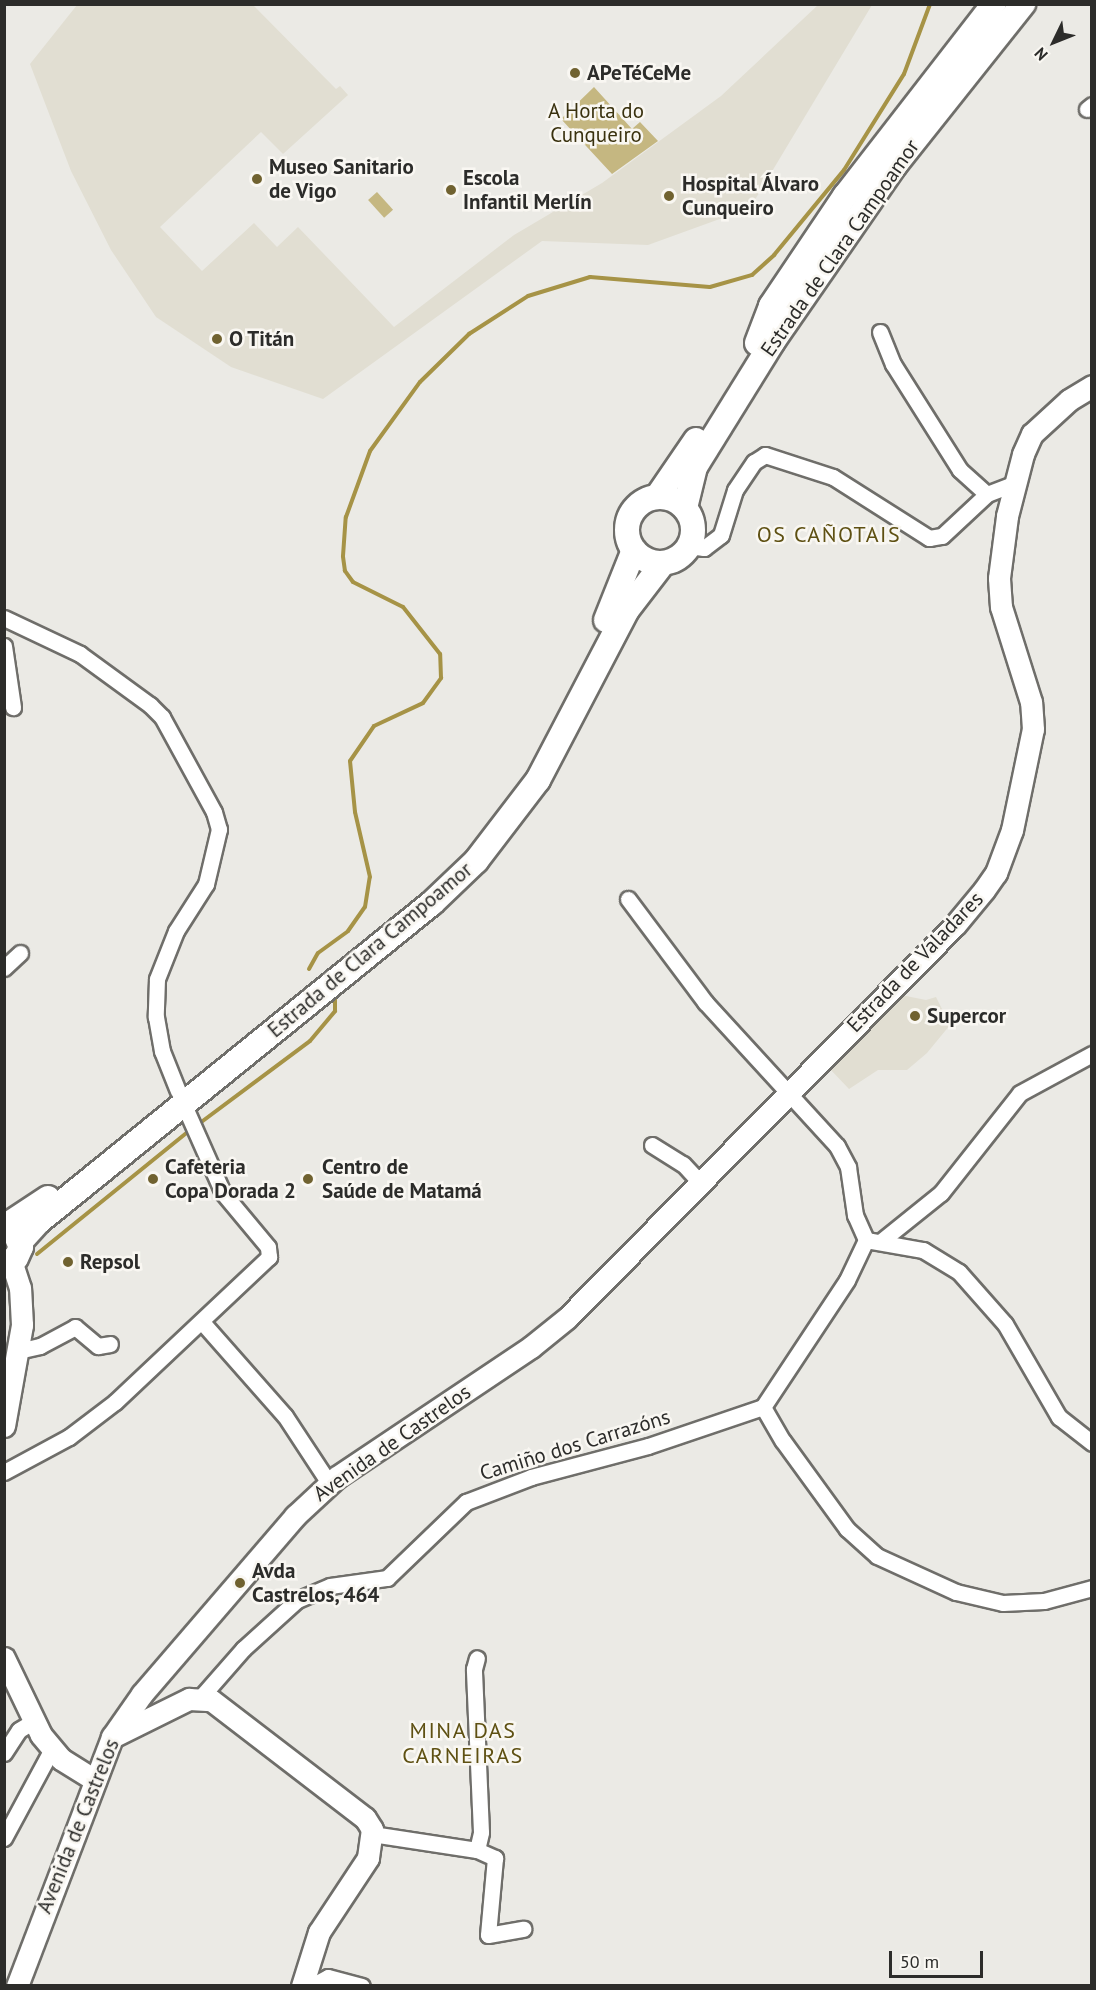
<!DOCTYPE html>
<html>
<head>
<meta charset="utf-8">
<style>
  body { margin:0 }
  #map { position:relative; width:1096px; height:1990px; overflow:hidden; background:#ebeae5; font-family:"PT Sans",sans-serif }
  div>[style] { position:absolute }
  .built>* { inset:0; background:#e1ded2 }
  .green>* { inset:0; background:#c5b781; transform-origin:0 0 }
  .stream>* { height:4px; margin:-2px; padding:0 2px; transform-origin:2px; border-radius:2px; background:#a69346 }
  .roads { filter:drop-shadow(2px 0 #6f6e6a) drop-shadow(-2px 0 #6f6e6a) drop-shadow(0 2px #6f6e6a) drop-shadow(0 -2px #6f6e6a) }
  .street>* { height:15px; margin:-7.5px; padding:0 7.5px; transform-origin:7.5px; border-radius:7.5px; background:#fff }
  .secondary>* { height:21px; margin:-10.5px; padding:0 10.5px; transform-origin:10.5px; border-radius:10.5px; background:#fff }
  .primary>* { height:24px; margin:-12px; padding:0 12px; transform-origin:12px; border-radius:12px; background:#fff }
  .primary>.ring { margin:-12px; padding:0; box-sizing:content-box; background:none; border:24px solid #fff; border-radius:50% }
  .dots>* { width:16px; height:16px; translate:-50% -50%; box-sizing:border-box; border:3px solid #f9f7f2; border-radius:50% }
  span { translate:-50% -50%; white-space:nowrap; text-align:center; line-height:1.15; -webkit-text-stroke:5px #f9f7f2; paint-order:stroke }
  .poi-label { font-size:21px; color:#2c2c2a; font-weight:700 }
  .left { translate:0 -50%; text-align:left }
  .park-label { font-size:21px; color:#3a320f }
  .street-label { font-size:21px; color:#2c2c2a }
  .neighbourhood-label { font-size:22px; color:#5e5012; letter-spacing:1.5px }
  .frame { position:absolute; inset:0; border:6px solid #2c2c2a; pointer-events:none }
  .north { position:absolute; left:1024px; top:12px; width:60px; height:60px; -webkit-text-stroke:4px #f9f7f2; paint-order:stroke; rotate:227deg; font-size:16px; font-weight:700; line-height:24px; text-align:center; color:#2c2c2a }
  .north::after { content:''; display:block; margin:auto; width:21px; height:27px; background:#2c2c2a; clip-path:polygon(50% 0,100% 100%,50% 72%,0 100%) }
  .scale { position:absolute; left:889px; top:1951px; width:94px; height:27px; box-sizing:border-box; border:3px solid #2c2c2a; border-top:0; padding-left:8px; font-size:18px; line-height:21px; white-space:nowrap; color:#2c2c2a; -webkit-text-stroke:4px #f9f7f2; paint-order:stroke }
</style>
</head>
<body>
<div id="map">
  <div class="built">
    <div style="clip-path:polygon(77px 5px,253px 5px,336px 89px,340px 86px,348px 95px,283px 154px,261px 132px,160px 227px,202px 271px,254px 223px,277px 247px,298px 227px,394px 327px,514px 235px,602px 183px,721px 96px,818px 5px,872px 5px,750px 208px,648px 245px,542px 241px,323px 399px,231px 367px,156px 317px,111px 250px,71px 171px,30px 64px)"></div>
    <div style="clip-path:polygon(901px 995px,926px 1000px,936px 997px,950px 1025px,927px 1053px,907px 1070px,878px 1070px,849px 1089px,829px 1068px)"></div>
  </div>
  <div class="green">
    <div style="clip-path:polygon(594px 87px,632px 129px,640px 122px,658px 141px,612px 174px,561px 119px)"></div>
    <div style="left:377px;top:192px;width:24px;height:12px;rotate:48deg"></div>
  </div>
  <div class="stream">
    <div style="left:309px;top:969px;width:18px;rotate:-61deg"></div>
    <div style="left:318px;top:953px;width:37px;rotate:-36deg"></div>
    <div style="left:348px;top:931px;width:29px;rotate:-55deg"></div>
    <div style="left:365px;top:907px;width:30px;rotate:-81deg"></div>
    <div style="left:370px;top:877px;width:67px;rotate:-103deg"></div>
    <div style="left:355px;top:812px;width:51px;rotate:-95.6deg"></div>
    <div style="left:350px;top:761px;width:42px;rotate:-55.6deg"></div>
    <div style="left:374px;top:726px;width:54px;rotate:-25.1deg"></div>
    <div style="left:423px;top:703px;width:31px;rotate:-54deg"></div>
    <div style="left:441px;top:678px;width:24px;rotate:-92deg"></div>
    <div style="left:440px;top:654px;width:60px;rotate:-128.2deg"></div>
    <div style="left:403px;top:607px;width:56px;rotate:-153.4deg"></div>
    <div style="left:353px;top:582px;width:14px;rotate:-126deg"></div>
    <div style="left:345px;top:571px;width:15px;rotate:-98deg"></div>
    <div style="left:343px;top:556px;width:39px;rotate:-86deg"></div>
    <div style="left:346px;top:517px;width:70px;rotate:-70deg"></div>
    <div style="left:370px;top:451px;width:85px;rotate:-54.1deg"></div>
    <div style="left:420px;top:382px;width:69px;rotate:-44.4deg"></div>
    <div style="left:469px;top:334px;width:70px;rotate:-32.8deg"></div>
    <div style="left:528px;top:296px;width:65px;rotate:-17deg"></div>
    <div style="left:590px;top:277px;width:120px;rotate:4.8deg"></div>
    <div style="left:710px;top:287px;width:44px;rotate:-15.9deg"></div>
    <div style="left:752px;top:275px;width:30px;rotate:-42deg"></div>
    <div style="left:774px;top:255px;width:110px;rotate:-50.5deg"></div>
    <div style="left:844px;top:170px;width:113px;rotate:-58deg"></div>
    <div style="left:904px;top:74px;width:75px;rotate:-69.6deg"></div>
    <div style="left:196px;top:1126px;width:142px;rotate:-36.7deg"></div>
    <div style="left:310px;top:1041px;width:39px;rotate:-50deg"></div>
    <div style="left:335px;top:1011px;width:15px;rotate:-90deg"></div>
    <div style="left:37px;top:1254px;width:197px;rotate:-39deg"></div>
  </div>
  <div class="roads">
    <div class="street">
      <div style="left:1087px;top:109px;width:6px;rotate:-39deg"></div>
      <div style="left:880px;top:332px;width:35px;rotate:68deg"></div>
      <div style="left:893px;top:364px;width:125px;rotate:57.7deg"></div>
      <div style="left:960px;top:470px;width:36px;rotate:42deg"></div>
      <div style="left:689px;top:546px;width:15px;rotate:8deg"></div>
      <div style="left:704px;top:548px;width:21px;rotate:-37deg"></div>
      <div style="left:721px;top:535px;width:47px;rotate:-72.7deg"></div>
      <div style="left:735px;top:490px;width:34px;rotate:-56deg"></div>
      <div style="left:754px;top:462px;width:13px;rotate:-32deg"></div>
      <div style="left:765px;top:455px;width:71px;rotate:17.9deg"></div>
      <div style="left:833px;top:477px;width:114px;rotate:32.4deg"></div>
      <div style="left:929px;top:538px;width:13px;rotate:-9deg"></div>
      <div style="left:942px;top:536px;width:62px;rotate:-43deg"></div>
      <div style="left:987px;top:494px;width:30px;rotate:-21deg"></div>
      <div style="left:4px;top:618px;width:84px;rotate:25.3deg"></div>
      <div style="left:80px;top:654px;width:87px;rotate:36.1deg"></div>
      <div style="left:150px;top:705px;width:17px;rotate:45deg"></div>
      <div style="left:162px;top:717px;width:108px;rotate:61.3deg"></div>
      <div style="left:214px;top:812px;width:18px;rotate:74deg"></div>
      <div style="left:219px;top:829px;width:57px;rotate:103.3deg"></div>
      <div style="left:206px;top:884px;width:56px;rotate:122.6deg"></div>
      <div style="left:176px;top:931px;width:52px;rotate:111.6deg"></div>
      <div style="left:157px;top:979px;width:38px;rotate:92deg"></div>
      <div style="left:156px;top:1017px;width:35px;rotate:80deg"></div>
      <div style="left:162px;top:1051px;width:43px;rotate:68.2deg"></div>
      <div style="left:4px;top:646px;width:62px;rotate:81.6deg"></div>
      <div style="left:628px;top:899px;width:129px;rotate:53.2deg"></div>
      <div style="left:705px;top:1002px;width:195px;rotate:47.5deg"></div>
      <div style="left:837px;top:1146px;width:24px;rotate:62deg"></div>
      <div style="left:848px;top:1167px;width:49px;rotate:81.7deg"></div>
      <div style="left:855px;top:1215px;width:27px;rotate:66deg"></div>
      <div style="left:866px;top:1240px;width:58px;rotate:10deg"></div>
      <div style="left:923px;top:1250px;width:42px;rotate:31.4deg"></div>
      <div style="left:959px;top:1272px;width:69px;rotate:48.5deg"></div>
      <div style="left:1005px;top:1324px;width:108px;rotate:59.9deg"></div>
      <div style="left:1059px;top:1417px;width:42px;rotate:38.2deg"></div>
      <div style="left:4px;top:968px;width:22px;rotate:-43deg"></div>
      <div style="left:652px;top:1145px;width:36px;rotate:32deg"></div>
      <div style="left:683px;top:1164px;width:26px;rotate:47deg"></div>
      <div style="left:880px;top:1242px;width:78px;rotate:-38.8deg"></div>
      <div style="left:941px;top:1193px;width:127px;rotate:-51.7deg"></div>
      <div style="left:1020px;top:1093px;width:82px;rotate:-28.4deg"></div>
      <div style="left:202px;top:1322px;width:125px;rotate:48.6deg"></div>
      <div style="left:285px;top:1416px;width:80px;rotate:56.7deg"></div>
      <div style="left:18px;top:1351px;width:23px;rotate:-13deg"></div>
      <div style="left:40px;top:1346px;width:40px;rotate:-28deg"></div>
      <div style="left:75px;top:1327px;width:30px;rotate:40deg"></div>
      <div style="left:98px;top:1346px;width:12px;rotate:-9deg"></div>
      <div style="left:763px;top:1407px;width:39px;rotate:60deg"></div>
      <div style="left:783px;top:1441px;width:109px;rotate:54deg"></div>
      <div style="left:847px;top:1529px;width:40px;rotate:42deg"></div>
      <div style="left:877px;top:1556px;width:87px;rotate:24.5deg"></div>
      <div style="left:956px;top:1592px;width:48px;rotate:13.2deg"></div>
      <div style="left:1003px;top:1603px;width:41px;rotate:-2.8deg"></div>
      <div style="left:1044px;top:1601px;width:50px;rotate:-15.2deg"></div>
      <div style="left:4px;top:1472px;width:74px;rotate:-28.3deg"></div>
      <div style="left:69px;top:1437px;width:58px;rotate:-37.3deg"></div>
      <div style="left:115px;top:1402px;width:212px;rotate:-43.3deg"></div>
      <div style="left:269px;top:1257px;width:10px;rotate:-96deg"></div>
      <div style="left:268px;top:1247px;width:70px;rotate:-129.8deg"></div>
      <div style="left:223px;top:1193px;width:96px;rotate:-113.9deg"></div>
      <div style="left:201px;top:1697px;width:64px;rotate:-48.8deg"></div>
      <div style="left:243px;top:1649px;width:73px;rotate:-42.2deg"></div>
      <div style="left:297px;top:1600px;width:36px;rotate:-23deg"></div>
      <div style="left:330px;top:1586px;width:58px;rotate:-8deg"></div>
      <div style="left:387px;top:1578px;width:110px;rotate:-43.9deg"></div>
      <div style="left:466px;top:1502px;width:70px;rotate:-21deg"></div>
      <div style="left:531px;top:1477px;width:121px;rotate:-14.8deg"></div>
      <div style="left:648px;top:1446px;width:121px;rotate:-18.7deg"></div>
      <div style="left:763px;top:1407px;width:152px;rotate:-56.5deg"></div>
      <div style="left:847px;top:1280px;width:44px;rotate:-64.6deg"></div>
      <div style="left:4px;top:1753px;width:27px;rotate:-57deg"></div>
      <div style="left:19px;top:1730px;width:17px;rotate:-31deg"></div>
      <div style="left:372px;top:1834px;width:106px;rotate:8.7deg"></div>
      <div style="left:477px;top:1850px;width:20px;rotate:24deg"></div>
      <div style="left:495px;top:1858px;width:77px;rotate:95.2deg"></div>
      <div style="left:488px;top:1935px;width:36px;rotate:-10deg"></div>
      <div style="left:4px;top:1838px;width:101px;rotate:-61.7deg"></div>
      <div style="left:477px;top:1850px;width:18px;rotate:-77deg"></div>
      <div style="left:481px;top:1832px;width:163px;rotate:-92.5deg"></div>
      <div style="left:474px;top:1669px;width:11px;rotate:-75deg"></div>
      <div style="left:311px;top:1986px;width:19px;rotate:-28deg"></div>
      <div style="left:328px;top:1977px;width:35px;rotate:15deg"></div>
    </div>
    <div class="secondary">
      <div style="left:4px;top:1426px;width:103px;rotate:-79.9deg"></div>
      <div style="left:22px;top:1325px;width:37px;rotate:-93deg"></div>
      <div style="left:20px;top:1288px;width:28px;rotate:-108deg"></div>
      <div style="left:4px;top:1658px;width:85px;rotate:64.3deg"></div>
      <div style="left:41px;top:1735px;width:31px;rotate:50deg"></div>
      <div style="left:61px;top:1759px;width:40px;rotate:32deg"></div>
      <div style="left:112px;top:1737px;width:86px;rotate:-26.3deg"></div>
      <div style="left:189px;top:1699px;width:22px;rotate:3deg"></div>
      <div style="left:211px;top:1700px;width:194px;rotate:37.5deg"></div>
      <div style="left:365px;top:1818px;width:13px;rotate:58deg"></div>
      <div style="left:372px;top:1829px;width:29px;rotate:98deg"></div>
      <div style="left:368px;top:1858px;width:89px;rotate:123.5deg"></div>
      <div style="left:319px;top:1932px;width:57px;rotate:107.5deg"></div>
      <div style="left:17px;top:1986px;width:267px;rotate:-69.1deg"></div>
      <div style="left:112px;top:1737px;width:52px;rotate:-55.1deg"></div>
      <div style="left:142px;top:1694px;width:235px;rotate:-49.3deg"></div>
      <div style="left:295px;top:1516px;width:57px;rotate:-42.9deg"></div>
      <div style="left:337px;top:1477px;width:234px;rotate:-33.8deg"></div>
      <div style="left:531px;top:1347px;width:46px;rotate:-38.9deg"></div>
      <div style="left:567px;top:1318px;width:552px;rotate:-45.37deg"></div>
      <div style="left:955px;top:925px;width:45px;rotate:-50.4deg"></div>
      <div style="left:984px;top:890px;width:21px;rotate:-55deg"></div>
      <div style="left:996px;top:873px;width:46px;rotate:-69.6deg"></div>
      <div style="left:1012px;top:830px;width:103px;rotate:-78.3deg"></div>
      <div style="left:1033px;top:729px;width:27px;rotate:-94deg"></div>
      <div style="left:1031px;top:702px;width:100px;rotate:-107.5deg"></div>
      <div style="left:1001px;top:607px;width:29px;rotate:-94deg"></div>
      <div style="left:999px;top:578px;width:63px;rotate:-82.6deg"></div>
      <div style="left:1007px;top:516px;width:64px;rotate:-75.5deg"></div>
      <div style="left:1023px;top:454px;width:22px;rotate:-66deg"></div>
      <div style="left:1032px;top:434px;width:50px;rotate:-42.6deg"></div>
      <div style="left:1069px;top:400px;width:27px;rotate:-31deg"></div>
    </div>
    <div class="primary">
      <div style="left:757px;top:343px;width:40px;rotate:-69deg"></div>
      <div style="left:771px;top:306px;width:133px;rotate:-56.1deg"></div>
      <div style="left:845px;top:196px;width:243px;rotate:-52.2deg"></div>
      <div style="left:657px;top:497px;width:69px;rotate:-55.6deg"></div>
      <div class="ring" style="left:627px;top:497px;width:42px;height:42px"></div>
      <div style="left:685px;top:508px;width:42px;rotate:-76.3deg"></div>
      <div style="left:695px;top:467px;width:148px;rotate:-58.2deg"></div>
      <div style="left:773px;top:341px;width:214px;rotate:-55.3deg"></div>
      <div style="left:895px;top:165px;width:206px;rotate:-51.5deg"></div>
      <div style="left:606px;top:620px;width:75px;rotate:-68.2deg"></div>
      <div style="left:7px;top:1225px;width:49px;rotate:-33.4deg"></div>
      <div style="left:21px;top:1241px;width:25px;rotate:-48deg"></div>
      <div style="left:38px;top:1222px;width:507px;rotate:-39deg"></div>
      <div style="left:432px;top:903px;width:61px;rotate:-43.7deg"></div>
      <div style="left:476px;top:861px;width:102px;rotate:-52.6deg"></div>
      <div style="left:538px;top:780px;width:192px;rotate:-62.4deg"></div>
      <div style="left:627px;top:610px;width:59px;rotate:-52.5deg"></div>
      <div style="left:4px;top:1264px;width:13px;rotate:-27deg"></div>
      <div style="left:16px;top:1258px;width:12px;rotate:-66deg"></div>
      <div style="left:21px;top:1247px;width:20px;rotate:-114deg"></div>
    </div>
  </div>
  <div class="dots">
    <div style="left:575px;top:73px;background:#706230"></div>
    <div style="left:257px;top:179px;background:#706230"></div>
    <div style="left:451px;top:190px;background:#706230"></div>
    <div style="left:669px;top:196px;background:#706230"></div>
    <div style="left:217px;top:339px;background:#706230"></div>
    <div style="left:915px;top:1016px;background:#706230"></div>
    <div style="left:153px;top:1179px;background:#706230"></div>
    <div style="left:308px;top:1179px;background:#706230"></div>
    <div style="left:68px;top:1262px;background:#706230"></div>
    <div style="left:240px;top:1583px;background:#706230"></div>
  </div>
  <div class="poi-label">
    <span class="left" style="left:587px;top:73px">APeTéCeMe</span>
    <span class="left" style="left:269px;top:179px">Museo Sanitario<br>de Vigo</span>
    <span class="left" style="left:463px;top:190px">Escola<br>Infantil Merlín</span>
    <span class="left" style="left:682px;top:196px">Hospital Álvaro<br>Cunqueiro</span>
    <span class="left" style="left:229px;top:339px">O Titán</span>
    <span class="left" style="left:927px;top:1016px">Supercor</span>
    <span class="left" style="left:165px;top:1179px">Cafeteria<br>Copa Dorada 2</span>
    <span class="left" style="left:322px;top:1179px">Centro de<br>Saúde de Matamá</span>
    <span class="left" style="left:80px;top:1262px">Repsol</span>
    <span class="left" style="left:252px;top:1583px">Avda<br>Castrelos, 464</span>
  </div>
  <div class="park-label">
    <span style="left:596px;top:123px">A Horta do<br>Cunqueiro</span>
  </div>
  <div class="street-label">
    <span style="left:840px;top:248px;rotate:-55deg">Estrada de Clara Campoamor</span>
    <span style="left:370px;top:950px;rotate:-40deg">Estrada de Clara Campoamor</span>
    <span style="left:915px;top:962px;rotate:-46deg">Estrada de Valadares</span>
    <span style="left:392px;top:1443px;rotate:-35deg">Avenida de Castrelos</span>
    <span style="left:575px;top:1445px;rotate:-17deg">Camiño dos Carrazóns</span>
    <span style="left:78px;top:1826px;rotate:-68deg">Avenida de Castrelos</span>
  </div>
  <div class="neighbourhood-label">
    <span style="left:829px;top:535px">OS CAÑOTAIS</span>
    <span style="left:463px;top:1743px">MINA DAS<br>CARNEIRAS</span>
  </div>
  <div class="frame"></div>
  <div class="north">N</div>
  <div class="scale">50 m</div>
</div>
</body>
</html>
